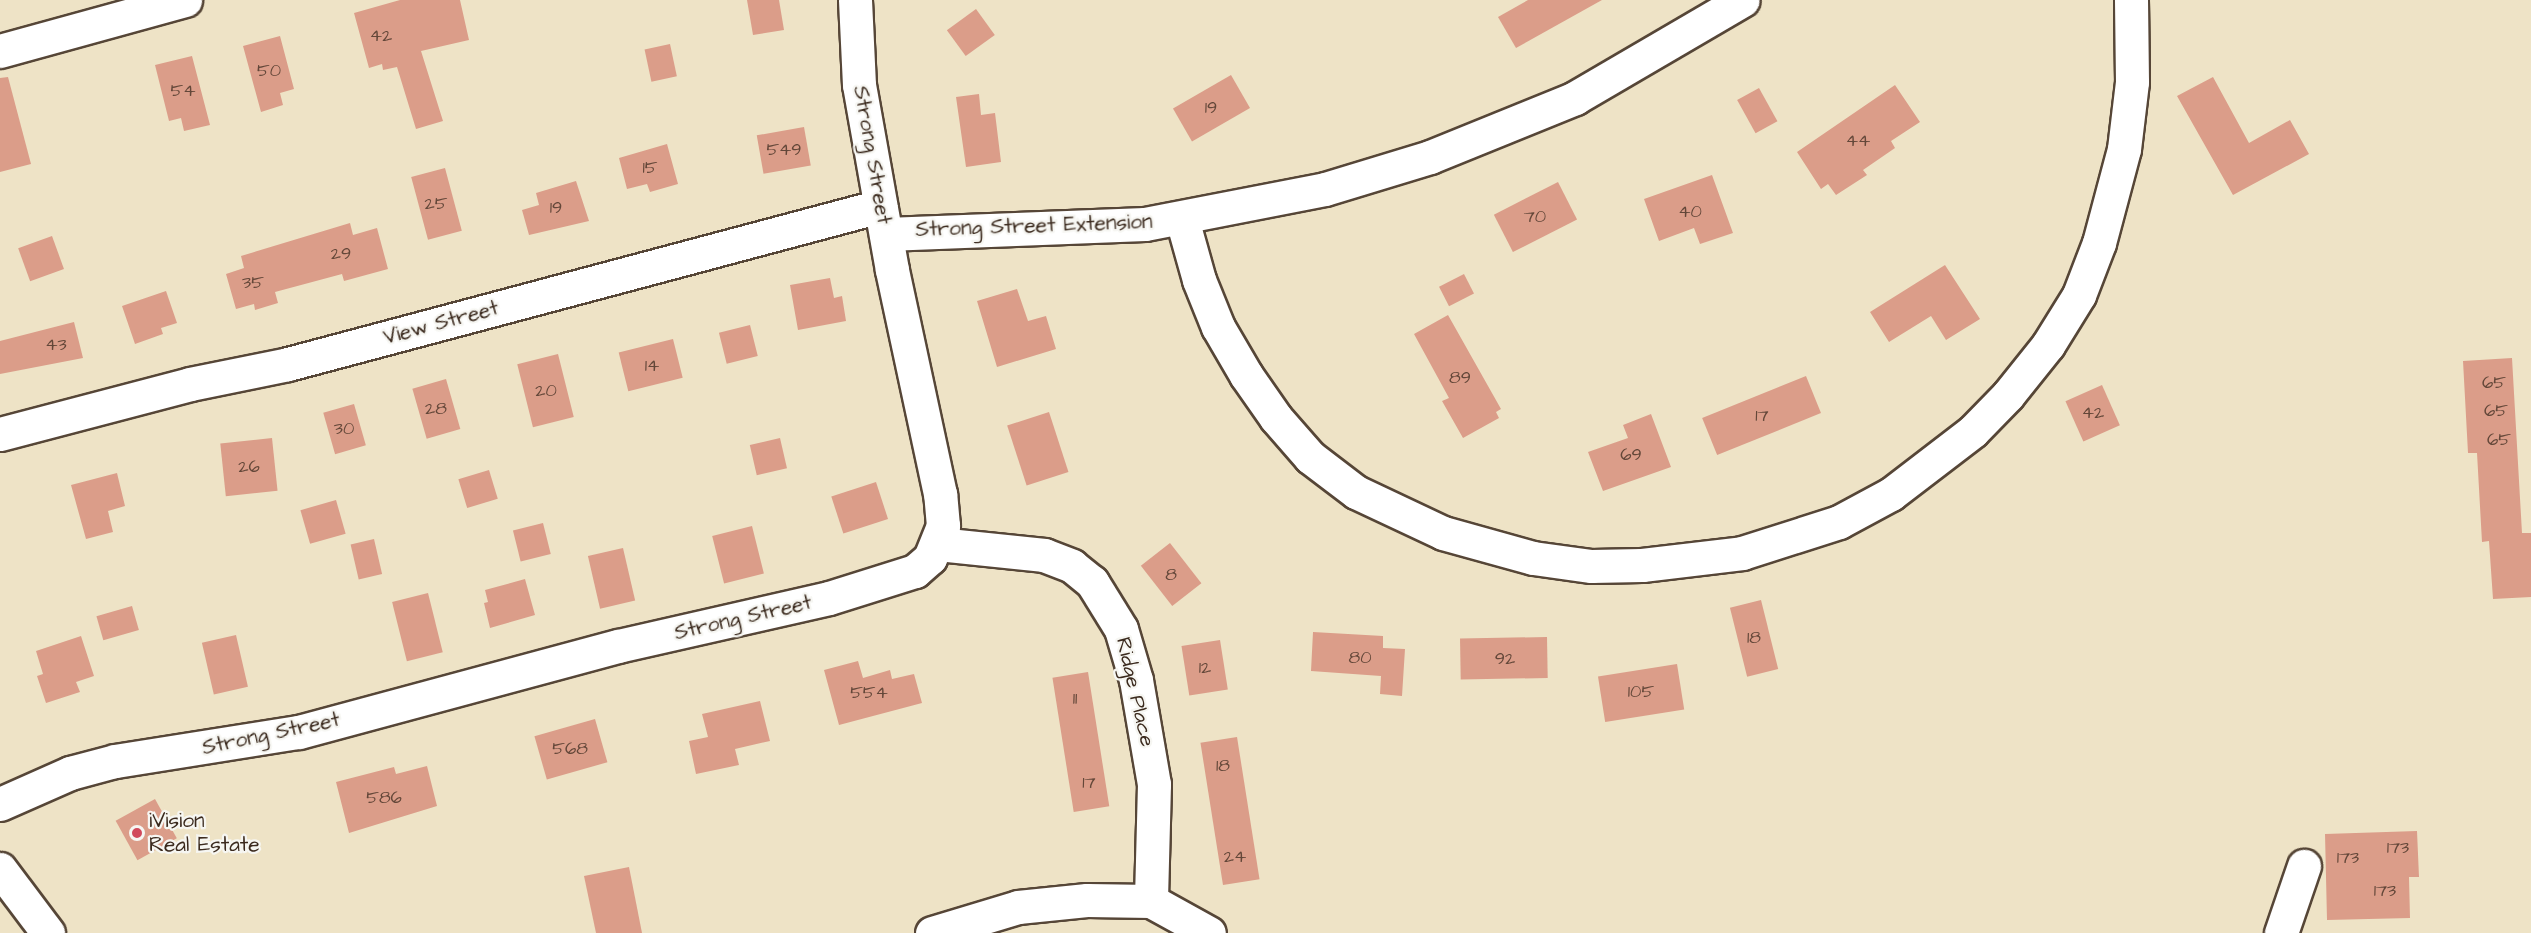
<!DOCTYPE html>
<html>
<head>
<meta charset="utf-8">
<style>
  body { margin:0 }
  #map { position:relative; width:2531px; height:933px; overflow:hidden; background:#eee3c6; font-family:"Architects Daughter",sans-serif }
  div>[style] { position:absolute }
  .building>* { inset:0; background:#db9d89; transform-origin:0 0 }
  .roads { filter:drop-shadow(2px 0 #564637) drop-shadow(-2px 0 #564637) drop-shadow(0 2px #564637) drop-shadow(0 -2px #564637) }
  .street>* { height:33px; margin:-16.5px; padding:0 16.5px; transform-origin:16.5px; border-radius:16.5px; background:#fff }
  .secondary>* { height:33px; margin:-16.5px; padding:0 16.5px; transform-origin:16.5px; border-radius:16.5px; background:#fff }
  .primary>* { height:33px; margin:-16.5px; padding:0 16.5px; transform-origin:16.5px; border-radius:16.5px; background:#fff }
  .dots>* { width:16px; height:16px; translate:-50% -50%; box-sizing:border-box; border:3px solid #f6f6f2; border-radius:50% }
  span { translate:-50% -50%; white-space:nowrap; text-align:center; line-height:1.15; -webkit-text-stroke:4.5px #f6f6f2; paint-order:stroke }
  .number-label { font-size:18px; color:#634739 }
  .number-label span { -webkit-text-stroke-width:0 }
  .street-label { font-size:21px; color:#3b2a1e }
  .poi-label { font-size:21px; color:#3b2a1e }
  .left { translate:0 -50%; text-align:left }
</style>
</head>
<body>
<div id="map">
  <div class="building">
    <div style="clip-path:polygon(400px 0,460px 0,469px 40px,421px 51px,443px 121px,416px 129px,397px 67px,383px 70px,382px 64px,369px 68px,354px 13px)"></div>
    <div style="clip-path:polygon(747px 0,779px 0,784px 30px,753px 35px)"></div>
    <div style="clip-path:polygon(1528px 0,1602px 0,1516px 48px,1498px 17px)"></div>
    <div style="left:976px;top:9px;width:32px;height:36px;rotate:54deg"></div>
    <div style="clip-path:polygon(280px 36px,294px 89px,280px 93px,283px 105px,261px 112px,243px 46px)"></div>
    <div style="left:670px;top:44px;width:33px;height:26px;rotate:78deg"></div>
    <div style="clip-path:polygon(192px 56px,210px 125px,184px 131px,181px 118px,169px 121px,155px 65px)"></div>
    <div style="left:1231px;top:75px;width:38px;height:67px;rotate:60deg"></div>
    <div style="clip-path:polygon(8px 77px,31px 164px,0 172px,0 78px)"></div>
    <div style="clip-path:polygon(2213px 77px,2249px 143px,2290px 120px,2309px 154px,2233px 195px,2177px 96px)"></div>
    <div style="clip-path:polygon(1895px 85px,1920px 122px,1891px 141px,1895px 148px,1863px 170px,1867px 175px,1836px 195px,1828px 184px,1821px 189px,1797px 152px)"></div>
    <div style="left:1759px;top:88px;width:38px;height:25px;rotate:61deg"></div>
    <div style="clip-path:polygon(979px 94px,981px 115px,995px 113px,1001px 162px,966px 167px,956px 97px)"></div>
    <div style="left:804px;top:127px;width:39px;height:48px;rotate:80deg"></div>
    <div style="clip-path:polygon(667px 144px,678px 184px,650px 192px,647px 184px,627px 189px,619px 158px)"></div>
    <div style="left:445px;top:168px;width:65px;height:35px;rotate:75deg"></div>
    <div style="clip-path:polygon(1712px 175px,1733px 233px,1700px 244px,1694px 228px,1659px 241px,1644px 199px)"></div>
    <div style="clip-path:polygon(576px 181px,589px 221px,529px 235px,522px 210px,539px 205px,536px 193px)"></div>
    <div style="left:1558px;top:182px;width:42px;height:72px;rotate:63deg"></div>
    <div style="clip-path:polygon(350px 223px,353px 235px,377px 228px,388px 269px,344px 281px,342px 274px,275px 292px,278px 303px,255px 310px,254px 304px,236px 309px,226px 274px,244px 268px,241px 256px)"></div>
    <div style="left:52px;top:236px;width:35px;height:36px;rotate:70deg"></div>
    <div style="clip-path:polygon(1945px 265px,1980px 319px,1946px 340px,1931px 316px,1889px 342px,1870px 312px)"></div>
    <div style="left:1464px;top:274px;width:22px;height:28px;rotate:63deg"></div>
    <div style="clip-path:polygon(830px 278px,834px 298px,842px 296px,846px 321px,798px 330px,790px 285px)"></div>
    <div style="clip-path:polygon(1017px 289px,1028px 321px,1046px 316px,1056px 349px,997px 367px,977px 301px)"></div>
    <div style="clip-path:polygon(166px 291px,177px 323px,161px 328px,163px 334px,135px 344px,122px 306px)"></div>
    <div style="clip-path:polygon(1448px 315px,1501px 409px,1496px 412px,1499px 418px,1463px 438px,1442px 401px,1449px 398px,1414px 334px)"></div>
    <div style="clip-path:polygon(74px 322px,83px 358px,0 374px,0 341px)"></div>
    <div style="left:750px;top:325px;width:32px;height:32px;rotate:76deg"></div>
    <div style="left:673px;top:339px;width:40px;height:56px;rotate:76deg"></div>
    <div style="left:558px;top:354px;width:65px;height:42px;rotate:76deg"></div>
    <div style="clip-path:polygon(2512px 358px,2522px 533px,2531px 533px,2531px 597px,2493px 599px,2489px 541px,2482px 542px,2477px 453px,2468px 453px,2463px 361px)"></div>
    <div style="left:1806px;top:376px;width:40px;height:112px;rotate:68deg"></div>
    <div style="left:446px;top:379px;width:52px;height:35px;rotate:74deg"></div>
    <div style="left:2102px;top:385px;width:44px;height:40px;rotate:66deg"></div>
    <div style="left:354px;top:404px;width:43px;height:32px;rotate:74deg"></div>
    <div style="left:1049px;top:412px;width:63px;height:44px;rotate:72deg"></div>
    <div style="clip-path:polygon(1651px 414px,1671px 467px,1603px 491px,1588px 452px,1628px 438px,1623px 425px)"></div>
    <div style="left:272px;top:438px;width:53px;height:52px;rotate:84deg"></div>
    <div style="left:780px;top:438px;width:31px;height:31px;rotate:77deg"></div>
    <div style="left:489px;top:470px;width:30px;height:32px;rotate:73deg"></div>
    <div style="clip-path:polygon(117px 473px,125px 506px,108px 511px,113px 532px,86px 539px,71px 485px)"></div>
    <div style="left:876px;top:482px;width:39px;height:47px;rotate:72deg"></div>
    <div style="left:336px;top:500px;width:35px;height:37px;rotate:74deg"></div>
    <div style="left:543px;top:523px;width:32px;height:31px;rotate:76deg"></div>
    <div style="left:752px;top:526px;width:49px;height:41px;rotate:76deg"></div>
    <div style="left:374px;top:539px;width:36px;height:24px;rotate:77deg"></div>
    <div style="left:1170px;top:543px;width:51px;height:37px;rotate:52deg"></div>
    <div style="left:623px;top:548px;width:54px;height:36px;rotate:77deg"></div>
    <div style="clip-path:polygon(525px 579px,535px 615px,490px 628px,484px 603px,488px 602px,485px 590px)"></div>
    <div style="left:428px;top:593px;width:61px;height:37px;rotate:76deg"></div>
    <div style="left:1761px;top:600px;width:71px;height:32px;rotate:76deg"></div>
    <div style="left:132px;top:606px;width:25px;height:37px;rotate:74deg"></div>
    <div style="clip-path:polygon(1313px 632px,1383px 636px,1383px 648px,1405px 649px,1402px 696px,1380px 694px,1381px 676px,1311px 671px)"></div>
    <div style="left:236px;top:635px;width:53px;height:35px;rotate:77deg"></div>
    <div style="clip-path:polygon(81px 636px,94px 676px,76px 682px,80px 692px,46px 703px,37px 676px,43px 674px,36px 651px)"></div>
    <div style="left:1547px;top:637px;width:41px;height:87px;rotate:89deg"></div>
    <div style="left:1220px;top:640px;width:50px;height:39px;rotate:81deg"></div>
    <div style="clip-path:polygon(858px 661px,863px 678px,890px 670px,892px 679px,914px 674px,922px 703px,839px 725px,824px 670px)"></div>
    <div style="left:1677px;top:664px;width:46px;height:80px;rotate:81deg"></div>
    <div style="left:1088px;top:672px;width:136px;height:36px;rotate:81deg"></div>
    <div style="clip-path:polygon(760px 701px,770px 741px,735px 749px,739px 765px,696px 774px,689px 741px,708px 737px,702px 714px)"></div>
    <div style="left:595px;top:719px;width:45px;height:63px;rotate:74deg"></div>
    <div style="left:1237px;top:737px;width:144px;height:37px;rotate:81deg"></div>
    <div style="clip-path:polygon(427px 766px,437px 806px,349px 833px,336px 782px,394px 767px,396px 774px)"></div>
    <div style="left:155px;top:799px;width:45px;height:45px;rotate:61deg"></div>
    <div style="clip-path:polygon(2417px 831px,2419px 877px,2409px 877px,2410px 918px,2327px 920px,2325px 834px)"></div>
    <div style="clip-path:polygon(629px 867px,642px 933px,596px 933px,584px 876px)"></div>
  </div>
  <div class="roads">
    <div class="street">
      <div style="left:1182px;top:219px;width:63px;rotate:74.4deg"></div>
      <div style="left:1199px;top:280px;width:51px;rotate:68deg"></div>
      <div style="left:1218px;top:327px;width:56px;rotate:59.7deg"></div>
      <div style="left:1246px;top:375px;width:52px;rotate:55.1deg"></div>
      <div style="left:1276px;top:418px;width:52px;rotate:48.9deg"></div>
      <div style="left:1310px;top:457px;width:58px;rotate:37.3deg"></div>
      <div style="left:1356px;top:492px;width:96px;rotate:25.2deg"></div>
      <div style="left:1443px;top:533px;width:93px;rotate:15.5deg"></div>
      <div style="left:1533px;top:558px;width:59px;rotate:7.9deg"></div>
      <div style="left:1591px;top:566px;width:51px;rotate:-1.1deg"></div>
      <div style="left:1642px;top:565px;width:101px;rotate:-6.8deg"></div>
      <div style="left:1742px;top:553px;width:102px;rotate:-17.7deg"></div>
      <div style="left:1839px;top:522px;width:59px;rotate:-28.3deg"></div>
      <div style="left:1891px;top:494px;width:103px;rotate:-37.5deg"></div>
      <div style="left:1973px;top:431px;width:50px;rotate:-45.8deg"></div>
      <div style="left:2008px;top:395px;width:64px;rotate:-51.3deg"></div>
      <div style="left:2048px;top:345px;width:59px;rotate:-58.2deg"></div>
      <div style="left:2079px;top:295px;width:56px;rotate:-69deg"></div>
      <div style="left:2099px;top:243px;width:97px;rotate:-75.1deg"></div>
      <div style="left:2124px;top:149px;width:67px;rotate:-83.2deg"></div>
      <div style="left:2132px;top:82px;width:82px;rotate:-90.7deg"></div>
      <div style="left:886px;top:234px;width:259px;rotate:-2.2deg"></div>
      <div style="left:1145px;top:224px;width:183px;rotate:-11deg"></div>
      <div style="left:1325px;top:189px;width:110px;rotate:-16.9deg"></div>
      <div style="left:1430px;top:157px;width:157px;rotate:-22.1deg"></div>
      <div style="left:1575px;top:98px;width:194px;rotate:-30.3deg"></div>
      <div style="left:0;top:434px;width:196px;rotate:-14.7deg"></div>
      <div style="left:190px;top:384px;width:100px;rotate:-11.5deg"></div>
      <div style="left:288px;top:364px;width:613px;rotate:-14.94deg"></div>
      <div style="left:938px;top:544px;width:107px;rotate:5.9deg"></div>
      <div style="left:1044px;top:555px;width:30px;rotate:21deg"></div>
      <div style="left:1072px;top:566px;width:26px;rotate:39deg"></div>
      <div style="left:1092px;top:582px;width:55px;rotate:58.3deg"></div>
      <div style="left:1121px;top:629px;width:53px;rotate:73.6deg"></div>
      <div style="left:1136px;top:680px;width:106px;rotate:80.2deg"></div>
      <div style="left:1154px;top:784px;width:117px;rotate:91.5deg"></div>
      <div style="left:0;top:804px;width:77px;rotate:-23.9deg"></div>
      <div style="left:70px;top:773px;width:47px;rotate:-14.9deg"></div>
      <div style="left:115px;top:761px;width:186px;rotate:-9deg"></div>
      <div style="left:299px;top:732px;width:330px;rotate:-15.1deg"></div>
      <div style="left:618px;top:646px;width:216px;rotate:-12.8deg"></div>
      <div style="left:829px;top:598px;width:90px;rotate:-17.4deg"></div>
      <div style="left:915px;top:571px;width:20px;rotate:-41deg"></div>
      <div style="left:930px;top:558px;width:35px;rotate:-68deg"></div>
      <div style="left:943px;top:526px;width:32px;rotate:-95deg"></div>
      <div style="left:940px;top:494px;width:229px;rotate:-102.1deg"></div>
      <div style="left:892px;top:270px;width:188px;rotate:-100.1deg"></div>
      <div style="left:859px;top:85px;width:85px;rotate:-92.7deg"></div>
      <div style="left:932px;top:933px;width:90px;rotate:-16.8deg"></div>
      <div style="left:1018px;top:907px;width:69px;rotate:-5.8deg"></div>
      <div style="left:1087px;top:900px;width:64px;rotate:0.9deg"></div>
      <div style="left:1151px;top:901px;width:66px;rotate:28.9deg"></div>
      <div style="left:2281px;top:933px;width:71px;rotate:-71.1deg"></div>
    </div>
    <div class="secondary">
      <div style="left:0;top:51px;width:192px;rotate:-15.4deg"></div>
    </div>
    <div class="primary">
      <div style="left:0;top:869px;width:80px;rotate:53.1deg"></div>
    </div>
  </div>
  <div class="dots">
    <div style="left:137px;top:833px;background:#d1495b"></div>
  </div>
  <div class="number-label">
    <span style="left:381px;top:36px">42</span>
    <span style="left:269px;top:71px">50</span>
    <span style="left:183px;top:91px">54</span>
    <span style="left:1211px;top:108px">19</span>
    <span style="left:1858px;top:141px">44</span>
    <span style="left:784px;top:150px">549</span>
    <span style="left:650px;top:168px">15</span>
    <span style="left:436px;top:204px">25</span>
    <span style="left:556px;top:208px">19</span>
    <span style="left:1690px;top:212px">40</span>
    <span style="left:1535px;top:217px">70</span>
    <span style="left:341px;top:254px">29</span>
    <span style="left:253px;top:283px">35</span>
    <span style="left:56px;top:345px">43</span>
    <span style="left:652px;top:366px">14</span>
    <span style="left:1460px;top:378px">89</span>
    <span style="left:2494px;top:383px">65</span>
    <span style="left:546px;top:391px">20</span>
    <span style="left:436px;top:409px">28</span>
    <span style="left:2496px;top:411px">65</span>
    <span style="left:2093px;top:413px">42</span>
    <span style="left:1762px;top:416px">17</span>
    <span style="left:344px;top:429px">30</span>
    <span style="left:2499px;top:440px">65</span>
    <span style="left:1631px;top:455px">69</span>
    <span style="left:249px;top:467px">26</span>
    <span style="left:1171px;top:575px">8</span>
    <span style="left:1754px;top:638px">18</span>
    <span style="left:1360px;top:658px">80</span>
    <span style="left:1505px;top:659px">92</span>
    <span style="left:1205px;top:668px">12</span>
    <span style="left:1641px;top:692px">105</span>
    <span style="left:869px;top:693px">554</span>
    <span style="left:1075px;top:699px">11</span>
    <span style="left:570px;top:749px">568</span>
    <span style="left:1223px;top:766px">18</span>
    <span style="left:1089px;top:783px">17</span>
    <span style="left:384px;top:798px">586</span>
    <span style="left:2398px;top:848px">173</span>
    <span style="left:1235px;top:857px">24</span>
    <span style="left:2348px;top:858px">173</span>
    <span style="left:2385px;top:891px">173</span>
  </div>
  <div class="street-label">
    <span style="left:872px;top:155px;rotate:80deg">Strong Street</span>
    <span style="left:1034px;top:226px;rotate:-2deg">Strong Street Extension</span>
    <span style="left:441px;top:323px;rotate:-15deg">View Street</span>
    <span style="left:743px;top:618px;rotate:-13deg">Strong Street</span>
    <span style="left:1135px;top:692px;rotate:77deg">Ridge Place</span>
    <span style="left:271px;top:734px;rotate:-12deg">Strong Street</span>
  </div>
  <div class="poi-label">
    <span class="left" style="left:149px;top:833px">iVision<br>Real Estate</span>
  </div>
</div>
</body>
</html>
